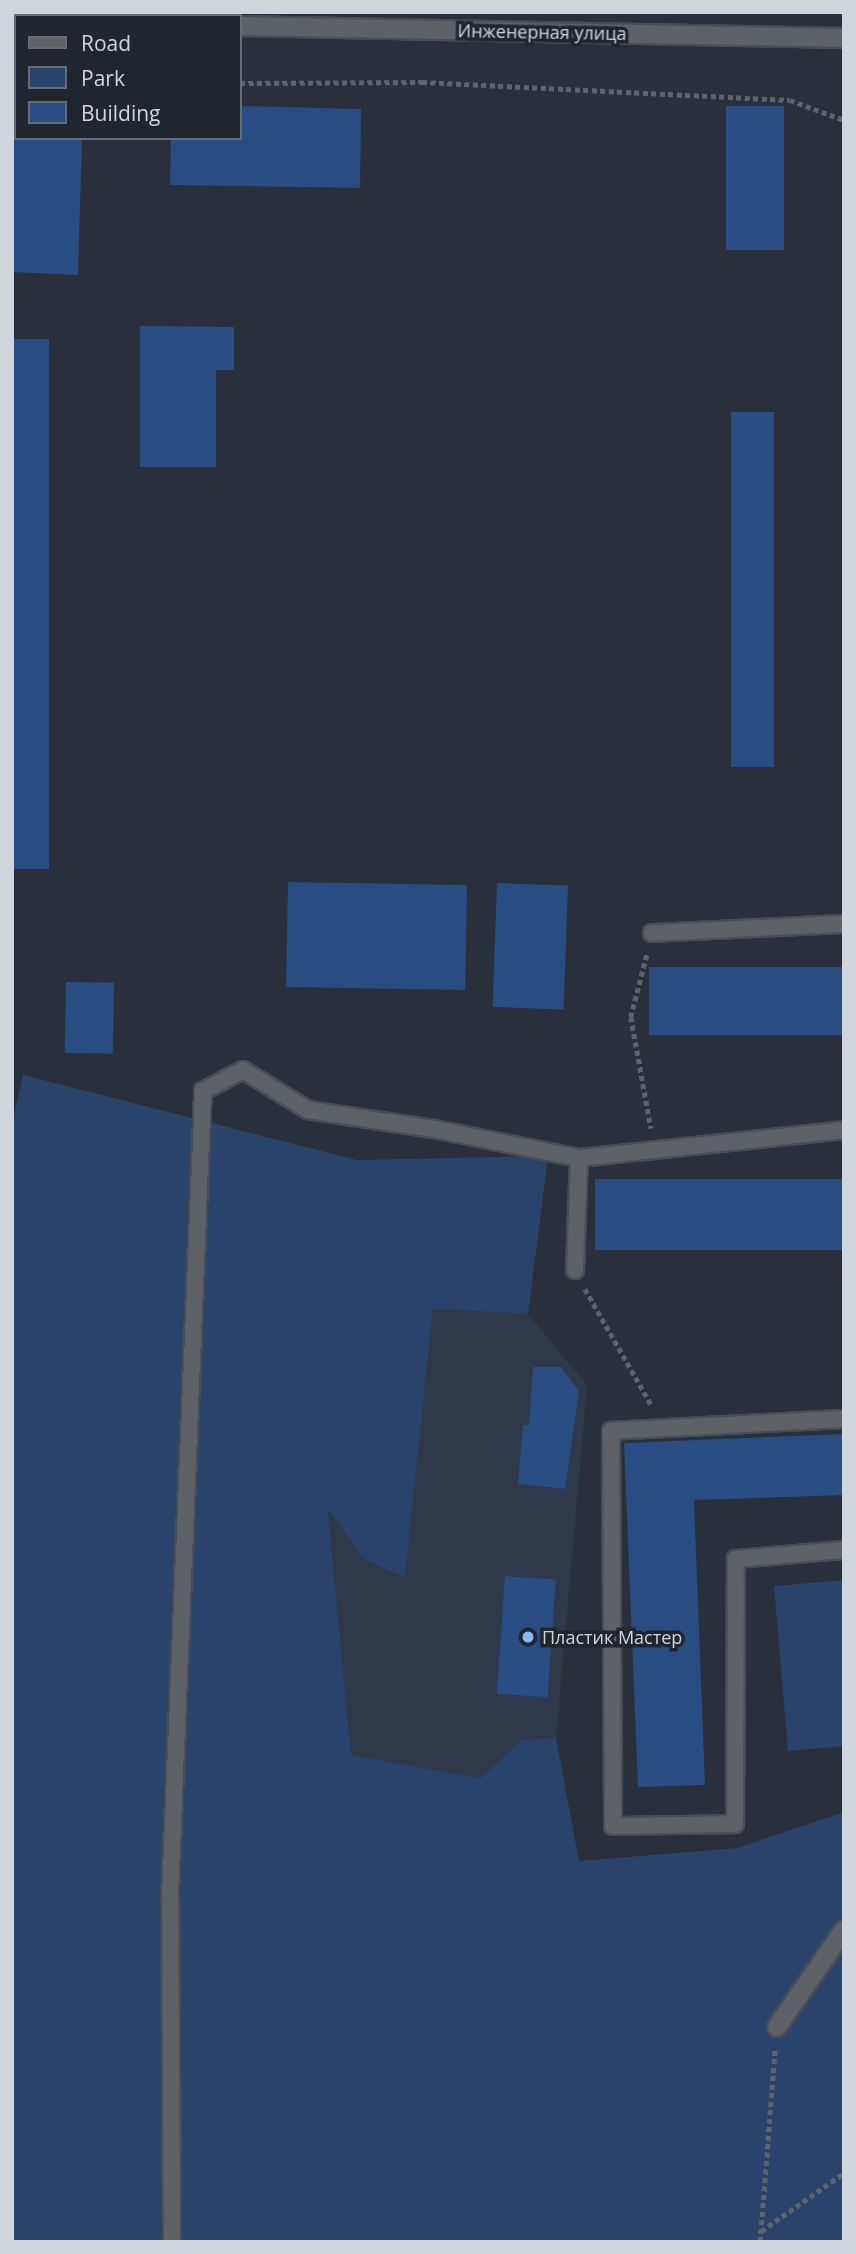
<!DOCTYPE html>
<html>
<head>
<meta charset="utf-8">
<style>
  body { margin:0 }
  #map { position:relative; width:856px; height:2254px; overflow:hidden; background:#29303b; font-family:"Open Sans",sans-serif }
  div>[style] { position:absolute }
  .built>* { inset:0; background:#2f3949 }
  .green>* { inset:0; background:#29436b }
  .building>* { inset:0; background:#294c83; transform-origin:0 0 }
  .path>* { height:4.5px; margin-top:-2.25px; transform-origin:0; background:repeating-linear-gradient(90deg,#5e646d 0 5px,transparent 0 8.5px) }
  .roads { filter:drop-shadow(2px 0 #474e58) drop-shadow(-2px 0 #474e58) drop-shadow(0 2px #474e58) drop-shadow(0 -2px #474e58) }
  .lane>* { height:16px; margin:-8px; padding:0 8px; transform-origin:8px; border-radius:8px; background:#5e6267 }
  .street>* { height:18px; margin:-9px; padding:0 9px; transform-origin:9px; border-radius:9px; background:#5e6267 }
  .dots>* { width:19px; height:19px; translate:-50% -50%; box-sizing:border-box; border:4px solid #202630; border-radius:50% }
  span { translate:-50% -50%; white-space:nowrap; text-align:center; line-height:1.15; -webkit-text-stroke:7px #202630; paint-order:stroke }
  .street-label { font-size:18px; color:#d1d5dc }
  .poi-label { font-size:18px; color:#d1d5dc }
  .left { translate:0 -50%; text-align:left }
  .frame { position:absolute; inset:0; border:14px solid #d1d5dc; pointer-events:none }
  .legend { position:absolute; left:14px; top:14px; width:228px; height:126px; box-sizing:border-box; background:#202630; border:2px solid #676c75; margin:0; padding:9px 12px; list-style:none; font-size:21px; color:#d1d5dc }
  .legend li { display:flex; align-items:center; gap:14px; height:35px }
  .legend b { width:35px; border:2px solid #676c75 }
</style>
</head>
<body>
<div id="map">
  <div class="built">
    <div style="clip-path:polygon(433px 1309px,528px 1314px,587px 1385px,556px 1738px,520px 1740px,481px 1778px,351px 1755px,328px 1507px,364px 1559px,405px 1577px)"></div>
  </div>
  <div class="green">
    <div style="clip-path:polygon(23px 1075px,357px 1160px,548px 1156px,528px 1314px,433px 1309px,405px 1578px,364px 1559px,328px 1509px,351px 1755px,481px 1778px,521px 1740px,556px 1738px,579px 1861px,738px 1848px,844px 1812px,844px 2242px,12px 2242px,12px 1124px)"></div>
    <div style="clip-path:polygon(844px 1580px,844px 1746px,788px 1751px,774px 1586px)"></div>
  </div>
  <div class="building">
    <div style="clip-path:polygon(240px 106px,361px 109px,360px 188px,170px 185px,171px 138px,240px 138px)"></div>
    <div style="left:726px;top:106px;width:58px;height:144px"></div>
    <div style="clip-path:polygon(13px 120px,16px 138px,82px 138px,78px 275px,12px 272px)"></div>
    <div style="clip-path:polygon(140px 326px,234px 327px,234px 370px,216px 370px,216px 467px,140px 467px)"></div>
    <div style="left:12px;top:339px;width:37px;height:530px"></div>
    <div style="left:731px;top:412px;width:43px;height:355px"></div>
    <div style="left:288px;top:882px;width:179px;height:105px;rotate:1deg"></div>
    <div style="left:497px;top:883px;width:71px;height:124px;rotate:2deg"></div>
    <div style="left:844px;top:967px;width:68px;height:195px;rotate:90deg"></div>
    <div style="left:66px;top:982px;width:48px;height:71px;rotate:1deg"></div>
    <div style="left:844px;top:1179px;width:71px;height:249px;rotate:90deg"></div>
    <div style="clip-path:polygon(533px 1367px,561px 1367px,579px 1391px,565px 1489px,518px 1484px,523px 1425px,529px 1425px)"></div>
    <div style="clip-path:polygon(844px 1434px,844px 1495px,694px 1500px,705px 1785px,638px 1787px,624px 1443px)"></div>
    <div style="left:505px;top:1576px;width:51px;height:118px;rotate:4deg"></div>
  </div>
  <div class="path">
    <div style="left:12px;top:74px;width:4px"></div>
    <div style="left:240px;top:83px;width:182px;rotate:-0.3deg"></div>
    <div style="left:422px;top:82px;width:368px;rotate:2.8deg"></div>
    <div style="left:790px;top:100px;width:58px;rotate:20.3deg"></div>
    <div style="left:647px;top:955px;width:64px;rotate:104.5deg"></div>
    <div style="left:631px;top:1017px;width:113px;rotate:79.8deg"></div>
    <div style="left:585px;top:1289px;width:135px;rotate:60.2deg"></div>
    <div style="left:761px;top:2231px;width:101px;rotate:-34.9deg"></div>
    <div style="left:760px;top:2242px;width:194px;rotate:-85.6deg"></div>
  </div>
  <div class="roads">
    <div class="lane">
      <div style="left:652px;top:933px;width:192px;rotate:-2.7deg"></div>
      <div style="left:575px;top:1270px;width:112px;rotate:-88deg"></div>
      <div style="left:579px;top:1158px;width:266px;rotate:-6deg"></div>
      <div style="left:844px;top:1419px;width:233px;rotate:177.1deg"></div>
      <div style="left:611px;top:1431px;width:395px;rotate:89.7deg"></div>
      <div style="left:613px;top:1826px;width:122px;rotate:-0.9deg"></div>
      <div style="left:735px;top:1824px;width:265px;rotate:-89.8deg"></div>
      <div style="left:736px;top:1559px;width:108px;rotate:-4.8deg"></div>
      <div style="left:172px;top:2242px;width:346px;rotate:-90.3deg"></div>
      <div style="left:170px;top:1896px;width:806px;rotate:-87.65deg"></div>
      <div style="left:203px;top:1091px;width:45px;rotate:-27.7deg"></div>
      <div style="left:243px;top:1070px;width:76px;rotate:31.6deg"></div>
      <div style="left:308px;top:1110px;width:127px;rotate:8.6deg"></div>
      <div style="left:434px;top:1129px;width:148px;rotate:11.3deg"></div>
    </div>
    <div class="street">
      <div style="left:240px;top:26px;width:604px;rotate:1.14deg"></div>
      <div style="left:12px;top:31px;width:4px"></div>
      <div style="left:777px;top:2027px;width:118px;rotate:-55.4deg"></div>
    </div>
  </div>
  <div class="dots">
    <div style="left:528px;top:1637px;background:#8db9fc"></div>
  </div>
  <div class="street-label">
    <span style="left:542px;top:32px;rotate:1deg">Инженерная улица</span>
  </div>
  <div class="poi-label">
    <span class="left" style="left:542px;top:1637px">Пластик Мастер</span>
  </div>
  <div class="frame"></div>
  <ul class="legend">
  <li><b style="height:9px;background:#5e6267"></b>Road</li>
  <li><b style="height:19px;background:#29436b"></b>Park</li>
  <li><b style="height:19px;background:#294c83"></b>Building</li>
  </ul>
</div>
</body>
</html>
